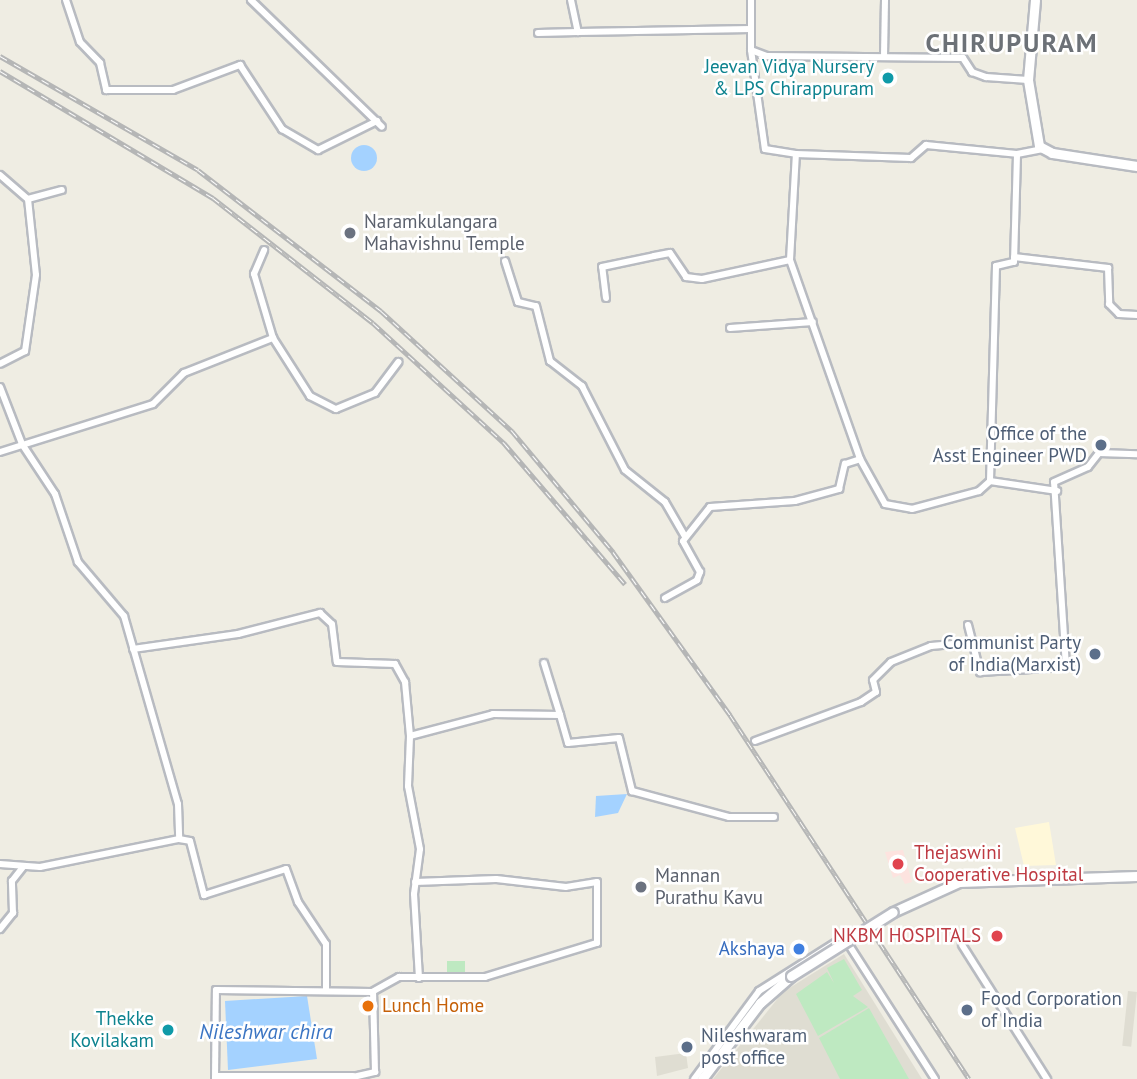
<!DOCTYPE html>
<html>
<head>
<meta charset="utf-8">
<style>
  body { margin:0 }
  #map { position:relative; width:1137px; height:1079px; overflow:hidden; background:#efede3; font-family:"PT Sans",sans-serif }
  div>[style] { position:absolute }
  .commercial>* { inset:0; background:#fff8d9 }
  .education>* { inset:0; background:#dfddd2; transform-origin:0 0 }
  .medical>* { inset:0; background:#fde3df }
  .green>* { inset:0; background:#bee9c1; transform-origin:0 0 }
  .water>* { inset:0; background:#a4d2ff }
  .round { border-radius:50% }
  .roads { filter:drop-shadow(2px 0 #b8bbc1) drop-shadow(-2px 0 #b8bbc1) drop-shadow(0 2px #b8bbc1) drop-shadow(0 -2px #b8bbc1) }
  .street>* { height:6px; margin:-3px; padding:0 3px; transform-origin:3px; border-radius:3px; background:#fff }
  .secondary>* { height:9px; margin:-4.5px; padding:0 4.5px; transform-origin:4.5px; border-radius:4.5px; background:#fff }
  .rail>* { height:5px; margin-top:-2.5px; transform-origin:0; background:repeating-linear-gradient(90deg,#fff 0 8px,#b5b6b6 0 16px); box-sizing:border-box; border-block:2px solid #b5b6b6 }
  .bridges { filter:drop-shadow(2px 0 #b9bcc3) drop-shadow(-2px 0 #b9bcc3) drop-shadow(0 2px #b9bcc3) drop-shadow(0 -2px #b9bcc3) }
  .secondary-bridge>* { height:9px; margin:-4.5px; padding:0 4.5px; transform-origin:4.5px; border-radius:4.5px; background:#fff }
  .dots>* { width:19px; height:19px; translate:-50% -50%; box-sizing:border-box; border:4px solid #fff; border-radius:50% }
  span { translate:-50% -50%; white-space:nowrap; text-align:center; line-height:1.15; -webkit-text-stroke:5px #fff; paint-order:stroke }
  .culture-label { font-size:19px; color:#0d838f }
  .right { translate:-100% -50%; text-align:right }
  .worship-label { font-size:19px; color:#5b616d }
  .left { translate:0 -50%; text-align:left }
  .service-label { font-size:19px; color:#4e5e75 }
  .health-label { font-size:19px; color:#be3a42 }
  .shop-label { font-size:19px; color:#366cbe }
  .food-label { font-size:19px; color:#c56008 }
  .water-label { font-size:21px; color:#3b75c3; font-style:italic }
  .district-label { font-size:26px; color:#6c7177; font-weight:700; letter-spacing:2px }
</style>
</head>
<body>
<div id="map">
  <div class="commercial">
    <div style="clip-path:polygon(1049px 822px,1056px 865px,1024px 866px,1015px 828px)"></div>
  </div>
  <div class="education">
    <div style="clip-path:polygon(844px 954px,922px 1079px,713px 1079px,783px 992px)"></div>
    <div style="left:1128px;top:991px;width:9px;height:55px;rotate:6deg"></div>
    <div style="clip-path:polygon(686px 1053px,688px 1068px,657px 1076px,655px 1057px)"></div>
  </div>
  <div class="medical">
    <div style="clip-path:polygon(903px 850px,912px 882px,905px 884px,900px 875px,893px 878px,885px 852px)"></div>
  </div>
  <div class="green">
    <div style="clip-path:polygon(844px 959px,862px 990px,853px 996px,868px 1007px,818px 1036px,796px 994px,827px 972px,834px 983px,827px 968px)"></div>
    <div style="left:447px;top:961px;width:18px;height:21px"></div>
    <div style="clip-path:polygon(869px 1008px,909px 1079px,840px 1079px,819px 1038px)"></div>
  </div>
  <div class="water">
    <div class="round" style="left:351px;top:145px;width:26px;height:26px"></div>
    <div style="clip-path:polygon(627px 794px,618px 813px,595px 817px,596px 796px)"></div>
    <div style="clip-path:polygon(307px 996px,317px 1059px,228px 1070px,225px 1001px)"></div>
  </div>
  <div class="roads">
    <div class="street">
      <div style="left:66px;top:0;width:44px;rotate:71.6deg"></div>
      <div style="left:80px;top:42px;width:29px;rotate:46deg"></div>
      <div style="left:100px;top:63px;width:28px;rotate:77deg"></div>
      <div style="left:106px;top:90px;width:67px"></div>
      <div style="left:173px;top:90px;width:72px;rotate:-20.5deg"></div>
      <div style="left:240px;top:65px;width:77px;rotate:56.7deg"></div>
      <div style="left:282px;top:129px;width:42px;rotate:30.3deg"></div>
      <div style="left:318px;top:150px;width:66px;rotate:-26.2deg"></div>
      <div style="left:251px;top:0;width:182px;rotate:44.1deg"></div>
      <div style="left:571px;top:0;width:33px;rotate:78deg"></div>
      <div style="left:578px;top:32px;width:173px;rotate:-1deg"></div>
      <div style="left:751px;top:29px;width:21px;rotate:90deg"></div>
      <div style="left:751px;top:50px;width:17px;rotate:21deg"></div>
      <div style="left:767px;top:56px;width:196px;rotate:0.6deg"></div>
      <div style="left:963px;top:58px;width:17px;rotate:57deg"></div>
      <div style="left:972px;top:72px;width:15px;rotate:20deg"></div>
      <div style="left:986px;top:77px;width:42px;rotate:4.1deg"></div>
      <div style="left:751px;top:0;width:29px;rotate:90deg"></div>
      <div style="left:538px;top:33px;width:40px;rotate:-1.4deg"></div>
      <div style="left:751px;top:50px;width:100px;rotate:82deg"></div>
      <div style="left:765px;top:149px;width:31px;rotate:9deg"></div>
      <div style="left:884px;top:57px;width:57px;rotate:-89deg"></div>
      <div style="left:0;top:175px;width:37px;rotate:41deg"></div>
      <div style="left:28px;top:199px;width:76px;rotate:84deg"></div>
      <div style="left:36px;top:275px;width:77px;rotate:98.2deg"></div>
      <div style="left:25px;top:351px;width:28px;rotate:153deg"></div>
      <div style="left:28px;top:199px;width:35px;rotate:-15deg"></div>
      <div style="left:1014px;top:257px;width:95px;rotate:6.7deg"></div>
      <div style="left:1108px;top:268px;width:36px;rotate:88deg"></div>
      <div style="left:1109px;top:304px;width:14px;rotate:45deg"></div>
      <div style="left:1119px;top:314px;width:18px;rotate:3deg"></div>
      <div style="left:790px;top:260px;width:211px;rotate:70.6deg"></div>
      <div style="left:860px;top:459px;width:51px;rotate:60.9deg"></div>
      <div style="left:885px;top:504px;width:27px;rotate:10deg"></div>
      <div style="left:912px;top:509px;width:69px;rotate:-15deg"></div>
      <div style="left:979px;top:491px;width:15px;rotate:-42deg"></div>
      <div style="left:990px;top:481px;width:68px;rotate:8.5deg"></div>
      <div style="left:505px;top:261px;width:43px;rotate:72.4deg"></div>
      <div style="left:518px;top:302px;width:18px;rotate:13deg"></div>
      <div style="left:536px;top:306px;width:57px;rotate:75.7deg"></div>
      <div style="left:550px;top:361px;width:41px;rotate:38deg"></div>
      <div style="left:582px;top:386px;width:94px;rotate:62.9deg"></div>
      <div style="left:625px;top:470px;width:51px;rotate:38.7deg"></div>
      <div style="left:665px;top:502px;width:39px;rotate:60deg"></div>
      <div style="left:606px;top:298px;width:31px;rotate:-97deg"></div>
      <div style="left:602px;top:267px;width:53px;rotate:-11.9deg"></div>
      <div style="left:654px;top:256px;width:16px;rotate:-11deg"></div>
      <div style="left:670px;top:253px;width:29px;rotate:56deg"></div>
      <div style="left:686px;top:277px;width:16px;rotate:7deg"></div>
      <div style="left:702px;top:279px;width:90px;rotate:-12.2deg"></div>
      <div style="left:790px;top:260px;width:106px;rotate:-86.8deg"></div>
      <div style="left:796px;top:154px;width:115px;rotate:2deg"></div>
      <div style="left:911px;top:158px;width:20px;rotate:-41deg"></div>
      <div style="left:926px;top:145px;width:91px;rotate:5.6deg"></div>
      <div style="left:730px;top:328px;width:83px;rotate:-4.1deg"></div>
      <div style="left:273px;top:338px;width:69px;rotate:57.5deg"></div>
      <div style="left:310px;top:396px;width:29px;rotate:27deg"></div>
      <div style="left:336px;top:409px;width:42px;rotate:-22.3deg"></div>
      <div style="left:375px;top:393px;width:39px;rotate:-53deg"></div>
      <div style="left:0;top:387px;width:61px;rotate:68.9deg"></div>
      <div style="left:22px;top:444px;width:60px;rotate:56.6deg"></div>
      <div style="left:55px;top:494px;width:72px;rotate:71.3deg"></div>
      <div style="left:78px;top:562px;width:71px;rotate:49.6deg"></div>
      <div style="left:124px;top:616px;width:196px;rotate:74deg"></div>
      <div style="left:178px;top:804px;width:35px;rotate:88deg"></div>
      <div style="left:0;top:452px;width:160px;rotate:-17.4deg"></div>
      <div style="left:153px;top:404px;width:44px;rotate:-45deg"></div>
      <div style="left:184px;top:373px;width:96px;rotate:-21.5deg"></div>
      <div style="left:273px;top:338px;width:67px;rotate:-106.5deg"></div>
      <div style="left:254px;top:274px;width:26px;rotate:-67deg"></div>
      <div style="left:990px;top:481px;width:215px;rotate:-88.4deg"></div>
      <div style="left:996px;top:266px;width:18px;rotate:-13deg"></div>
      <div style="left:1014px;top:262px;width:108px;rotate:-88.4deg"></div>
      <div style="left:1017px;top:154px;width:25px;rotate:-11deg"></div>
      <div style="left:665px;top:598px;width:37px;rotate:-29deg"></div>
      <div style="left:697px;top:580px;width:9px;rotate:-69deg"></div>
      <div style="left:700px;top:572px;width:35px;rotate:-119deg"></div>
      <div style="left:683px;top:541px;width:43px;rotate:-51.5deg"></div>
      <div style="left:710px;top:507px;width:85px;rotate:-4deg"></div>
      <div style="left:795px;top:501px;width:46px;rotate:-15.3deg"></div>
      <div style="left:839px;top:489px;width:26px;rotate:-77deg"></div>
      <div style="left:845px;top:464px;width:16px;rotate:-18deg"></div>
      <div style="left:968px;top:625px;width:49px;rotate:75.7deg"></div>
      <div style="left:980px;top:672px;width:86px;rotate:-3.3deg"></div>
      <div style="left:1066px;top:667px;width:185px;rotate:-93.7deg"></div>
      <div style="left:1054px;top:482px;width:37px;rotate:-24deg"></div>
      <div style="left:1088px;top:467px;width:18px;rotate:-52deg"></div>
      <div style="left:1099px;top:453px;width:38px;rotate:2deg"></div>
      <div style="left:133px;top:649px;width:106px;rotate:-8.1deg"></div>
      <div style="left:238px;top:634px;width:85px;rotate:-14.4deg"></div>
      <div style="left:320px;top:613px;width:16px;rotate:43deg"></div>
      <div style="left:332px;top:624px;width:38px;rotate:83deg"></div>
      <div style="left:337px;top:662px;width:58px;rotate:2deg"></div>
      <div style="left:395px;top:664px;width:21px;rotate:61deg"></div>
      <div style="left:405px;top:682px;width:54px;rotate:84.7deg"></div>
      <div style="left:544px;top:663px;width:54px;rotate:72.9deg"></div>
      <div style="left:755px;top:741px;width:113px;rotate:-20.2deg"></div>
      <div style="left:861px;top:702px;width:18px;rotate:-34deg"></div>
      <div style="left:876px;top:692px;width:12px;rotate:-104deg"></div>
      <div style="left:873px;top:680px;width:25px;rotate:-45deg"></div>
      <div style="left:891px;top:662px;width:43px;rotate:-21.8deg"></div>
      <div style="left:931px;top:646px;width:44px;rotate:-5.2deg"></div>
      <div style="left:0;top:864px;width:40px;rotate:4.3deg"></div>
      <div style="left:40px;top:867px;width:142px;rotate:-11.4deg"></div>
      <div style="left:179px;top:839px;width:11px;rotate:10deg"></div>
      <div style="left:190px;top:841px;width:56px;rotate:75.5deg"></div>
      <div style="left:204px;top:895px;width:86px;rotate:-17.6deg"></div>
      <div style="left:286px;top:869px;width:35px;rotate:70deg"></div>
      <div style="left:298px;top:902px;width:50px;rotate:56.3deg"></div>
      <div style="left:326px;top:944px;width:47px;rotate:90deg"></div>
      <div style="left:0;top:929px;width:21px;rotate:-51deg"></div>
      <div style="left:13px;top:913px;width:32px;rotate:-92deg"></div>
      <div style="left:12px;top:881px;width:18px;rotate:-52deg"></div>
      <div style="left:962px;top:945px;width:159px;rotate:57.6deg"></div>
      <div style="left:419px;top:978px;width:84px;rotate:-93.4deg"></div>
      <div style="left:414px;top:894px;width:45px;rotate:-82.4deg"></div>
      <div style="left:420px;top:849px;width:64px;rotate:-100.8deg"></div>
      <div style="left:408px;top:786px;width:50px;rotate:-87.7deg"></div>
      <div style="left:410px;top:736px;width:86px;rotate:-14.8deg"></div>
      <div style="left:493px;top:714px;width:67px;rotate:0.9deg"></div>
      <div style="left:560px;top:715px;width:29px;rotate:74deg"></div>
      <div style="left:568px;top:743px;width:51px;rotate:-5.6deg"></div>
      <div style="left:619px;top:738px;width:55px;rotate:76.2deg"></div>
      <div style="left:632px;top:791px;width:100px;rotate:15deg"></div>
      <div style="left:729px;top:817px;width:45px"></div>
      <div style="left:216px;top:1076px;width:137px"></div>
      <div style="left:353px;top:1077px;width:23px;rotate:-13deg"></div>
      <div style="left:375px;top:1072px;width:80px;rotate:-91.4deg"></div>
      <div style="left:215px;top:1079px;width:89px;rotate:-89.4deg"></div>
      <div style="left:216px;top:990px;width:156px;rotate:0.7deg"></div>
      <div style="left:372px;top:992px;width:31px;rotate:-29deg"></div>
      <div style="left:399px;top:977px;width:86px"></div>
      <div style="left:485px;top:977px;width:117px;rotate:-16.9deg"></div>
      <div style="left:597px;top:943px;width:61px;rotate:-90deg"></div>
      <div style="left:597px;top:882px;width:31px;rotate:171deg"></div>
      <div style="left:566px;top:887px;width:70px;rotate:-173.5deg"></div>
      <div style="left:496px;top:879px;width:81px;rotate:177.9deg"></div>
      <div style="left:694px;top:1079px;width:109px;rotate:-53.5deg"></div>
      <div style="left:759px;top:991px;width:93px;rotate:-32.3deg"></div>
      <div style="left:838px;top:941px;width:12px;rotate:20deg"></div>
      <div style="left:849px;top:945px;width:159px;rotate:57.3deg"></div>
    </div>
    <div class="secondary">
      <div style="left:1035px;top:0;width:80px;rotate:95deg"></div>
      <div style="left:1028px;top:80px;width:67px;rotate:80.5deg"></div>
      <div style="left:1039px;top:146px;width:15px;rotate:28deg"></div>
      <div style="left:1052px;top:153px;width:86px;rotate:8.7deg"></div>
      <div style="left:893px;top:912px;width:72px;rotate:-24.4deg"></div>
      <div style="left:959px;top:882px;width:178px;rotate:-1.9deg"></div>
      <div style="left:702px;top:1079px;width:96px;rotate:-52.7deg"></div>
      <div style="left:760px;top:1003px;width:41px;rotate:-41.1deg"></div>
    </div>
  </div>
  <div class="rail">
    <div style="left:0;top:56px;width:228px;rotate:29.9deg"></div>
    <div style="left:198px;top:170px;width:231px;rotate:37.6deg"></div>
    <div style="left:381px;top:311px;width:178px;rotate:42.5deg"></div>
    <div style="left:512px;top:431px;width:158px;rotate:50.1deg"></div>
    <div style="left:613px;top:552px;width:201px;rotate:54.3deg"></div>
    <div style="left:730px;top:715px;width:435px;rotate:56.7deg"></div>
    <div style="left:0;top:71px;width:248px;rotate:30.8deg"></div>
    <div style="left:213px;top:198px;width:203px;rotate:38deg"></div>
    <div style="left:373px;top:323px;width:178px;rotate:42.5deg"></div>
    <div style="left:504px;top:443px;width:186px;rotate:49.4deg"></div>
  </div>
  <div class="bridges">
    <div class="secondary-bridge">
      <div style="left:791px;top:976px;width:120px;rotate:-32.1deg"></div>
    </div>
  </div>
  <div class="dots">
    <div style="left:888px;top:78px;background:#0f9aa8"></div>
    <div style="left:350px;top:233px;background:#6b7280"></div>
    <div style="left:1101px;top:445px;background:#5c6f8a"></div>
    <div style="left:1095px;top:654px;background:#5c6f8a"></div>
    <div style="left:898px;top:864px;background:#e0444e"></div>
    <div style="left:641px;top:887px;background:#6b7280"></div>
    <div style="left:997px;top:936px;background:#e0444e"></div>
    <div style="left:799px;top:949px;background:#3f7fe0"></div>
    <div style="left:368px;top:1006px;background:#e8710a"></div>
    <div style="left:967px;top:1010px;background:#5c6f8a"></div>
    <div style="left:168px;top:1030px;background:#0f9aa8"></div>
    <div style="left:687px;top:1047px;background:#5c6f8a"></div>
  </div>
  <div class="culture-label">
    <span class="right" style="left:874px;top:78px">Jeevan Vidya Nursery<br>&amp; LPS Chirappuram</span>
    <span class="right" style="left:154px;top:1030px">Thekke<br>Kovilakam</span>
  </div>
  <div class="worship-label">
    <span class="left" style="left:364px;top:233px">Naramkulangara<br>Mahavishnu Temple</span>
    <span class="left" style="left:655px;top:887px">Mannan<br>Purathu Kavu</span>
  </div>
  <div class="service-label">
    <span class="right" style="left:1087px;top:445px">Office of the<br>Asst Engineer PWD</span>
    <span class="right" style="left:1081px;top:654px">Communist Party<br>of India(Marxist)</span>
    <span class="left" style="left:981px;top:1010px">Food Corporation<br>of India</span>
    <span class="left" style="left:701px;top:1047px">Nileshwaram<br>post office</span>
  </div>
  <div class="health-label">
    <span class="left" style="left:914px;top:864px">Thejaswini<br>Cooperative Hospital</span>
    <span class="right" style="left:981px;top:936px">NKBM HOSPITALS</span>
  </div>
  <div class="shop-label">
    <span class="right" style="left:785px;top:949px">Akshaya</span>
  </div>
  <div class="food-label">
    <span class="left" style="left:382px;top:1006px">Lunch Home</span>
  </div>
  <div class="water-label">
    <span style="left:266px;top:1032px">Nileshwar chira</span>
  </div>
  <div class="district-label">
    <span style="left:1012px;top:43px">CHIRUPURAM</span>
  </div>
</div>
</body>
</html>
